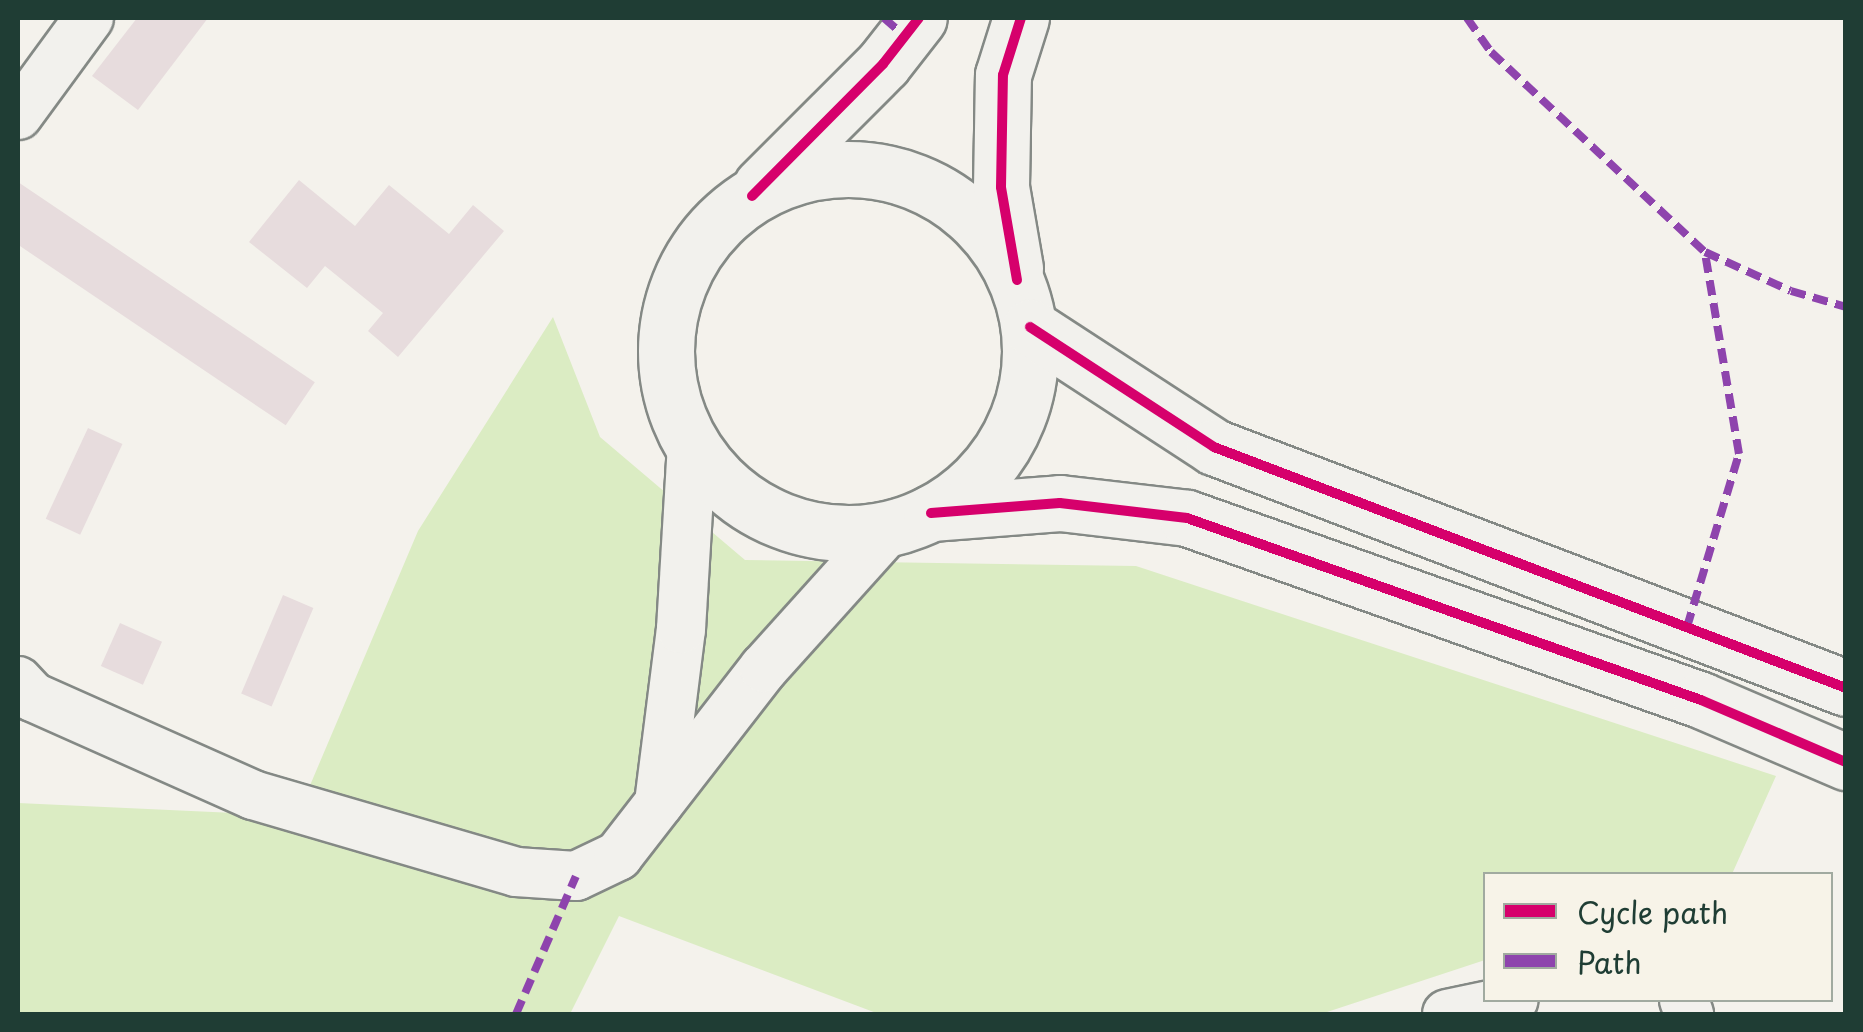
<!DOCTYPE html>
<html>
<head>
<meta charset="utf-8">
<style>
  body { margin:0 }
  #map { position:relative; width:1863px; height:1032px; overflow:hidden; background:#f4f2ec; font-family:"Playpen Sans",sans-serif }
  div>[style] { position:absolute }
  .green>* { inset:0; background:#dbecc3 }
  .building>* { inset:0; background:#e7dcdd; transform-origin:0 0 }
  .roads { filter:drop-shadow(2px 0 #848985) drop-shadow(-2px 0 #848985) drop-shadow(0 2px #848985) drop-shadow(0 -2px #848985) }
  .minor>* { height:48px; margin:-24px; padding:0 24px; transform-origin:24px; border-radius:24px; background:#f2f1ed }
  .highway>* { height:55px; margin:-27.5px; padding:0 27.5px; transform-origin:27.5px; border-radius:27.5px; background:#f2f1ed }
  .highway>.ring { margin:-27.5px; padding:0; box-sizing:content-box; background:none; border:55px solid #f2f1ed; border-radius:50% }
  .quiet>* { height:8px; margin-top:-4px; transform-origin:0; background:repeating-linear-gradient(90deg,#8e44ad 0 15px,transparent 0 23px) }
  .cycleway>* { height:10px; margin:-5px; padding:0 5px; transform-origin:5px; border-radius:5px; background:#d6006c }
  span { translate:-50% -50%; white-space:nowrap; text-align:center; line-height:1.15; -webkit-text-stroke:9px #f7f3e8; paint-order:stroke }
  .frame { position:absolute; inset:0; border:20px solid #1f3d34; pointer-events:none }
  .legend { position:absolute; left:1483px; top:872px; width:350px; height:130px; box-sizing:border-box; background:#f7f3e8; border:2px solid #a1aaa0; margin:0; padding:12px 18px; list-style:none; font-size:30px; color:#1f3d34 }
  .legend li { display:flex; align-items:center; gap:20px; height:50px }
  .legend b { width:50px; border:2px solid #a1aaa0 }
</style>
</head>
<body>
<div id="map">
  <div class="green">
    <div style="clip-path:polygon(553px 317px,600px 437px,745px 560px,1136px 566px,1776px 776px,1732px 874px,1486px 874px,1485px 960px,1321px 1014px,879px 1014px,619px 916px,570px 1014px,18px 1014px,18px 803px,297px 816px,418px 531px)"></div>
  </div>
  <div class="building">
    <div style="clip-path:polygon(137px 18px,208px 18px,138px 110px,92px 76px)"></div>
    <div style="clip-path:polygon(299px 180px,355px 226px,389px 185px,449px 234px,473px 205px,504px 231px,398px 357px,368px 331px,383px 313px,325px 266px,307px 288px,249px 242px)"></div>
    <div style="left:18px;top:182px;width:358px;height:52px;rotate:34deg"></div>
    <div style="left:88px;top:428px;width:38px;height:100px;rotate:25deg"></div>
    <div style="left:283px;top:595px;width:33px;height:107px;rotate:23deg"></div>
    <div style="left:120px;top:623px;width:46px;height:47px;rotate:24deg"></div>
  </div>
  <div class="roads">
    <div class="minor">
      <div style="left:18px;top:115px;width:120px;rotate:-53.8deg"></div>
      <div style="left:18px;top:681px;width:22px;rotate:47deg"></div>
      <div style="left:33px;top:697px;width:241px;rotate:24deg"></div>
      <div style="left:253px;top:795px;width:274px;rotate:16.3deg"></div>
      <div style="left:516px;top:872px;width:60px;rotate:3.8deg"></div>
      <div style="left:576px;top:876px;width:47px;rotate:-25.5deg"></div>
      <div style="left:618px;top:856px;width:238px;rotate:-52.2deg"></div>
      <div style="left:764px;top:668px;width:187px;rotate:-48deg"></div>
      <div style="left:659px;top:803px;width:175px;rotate:-82.8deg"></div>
      <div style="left:681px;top:629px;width:184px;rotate:-86.6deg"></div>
      <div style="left:1684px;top:1000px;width:15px;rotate:70deg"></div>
      <div style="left:1447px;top:1014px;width:68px;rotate:-11.8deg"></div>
    </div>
    <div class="highway">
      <div class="ring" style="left:666px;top:169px;width:309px;height:309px"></div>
      <div style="left:761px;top:186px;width:173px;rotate:-45deg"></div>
      <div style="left:883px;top:64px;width:58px;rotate:-52deg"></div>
      <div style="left:1015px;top:268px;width:82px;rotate:-99.8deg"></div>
      <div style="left:1001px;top:187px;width:112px;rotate:-89deg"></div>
      <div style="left:1003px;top:75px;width:60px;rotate:-72.5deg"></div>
      <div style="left:1030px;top:327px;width:220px;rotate:33.1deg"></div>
      <div style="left:1214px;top:447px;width:676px;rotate:20.87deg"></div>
      <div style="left:931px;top:513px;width:129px;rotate:-4.4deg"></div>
      <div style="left:1060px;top:503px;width:128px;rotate:6.7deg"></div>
      <div style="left:1187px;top:518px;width:545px;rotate:19.5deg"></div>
      <div style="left:1701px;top:700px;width:158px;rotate:23.2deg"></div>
    </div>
  </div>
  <div class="quiet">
    <div style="left:884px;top:18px;width:30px;rotate:41deg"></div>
    <div style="left:1467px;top:18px;width:42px;rotate:54.8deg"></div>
    <div style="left:1491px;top:52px;width:293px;rotate:43.1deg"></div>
    <div style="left:1705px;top:252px;width:94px;rotate:24.4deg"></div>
    <div style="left:1791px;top:291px;width:57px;rotate:16.2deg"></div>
    <div style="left:1687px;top:627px;width:181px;rotate:-73.3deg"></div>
    <div style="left:1739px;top:454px;width:205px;rotate:-99.6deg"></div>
    <div style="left:516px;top:1014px;width:150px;rotate:-66.5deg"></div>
  </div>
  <div class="cycleway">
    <div style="left:752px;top:196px;width:186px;rotate:-45.2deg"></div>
    <div style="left:883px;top:64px;width:58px;rotate:-52deg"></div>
    <div style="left:1017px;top:280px;width:94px;rotate:-99.8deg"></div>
    <div style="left:1001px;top:187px;width:112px;rotate:-89deg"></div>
    <div style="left:1003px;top:75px;width:60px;rotate:-72.5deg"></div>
    <div style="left:1030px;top:327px;width:220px;rotate:33.1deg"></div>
    <div style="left:1214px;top:447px;width:676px;rotate:20.87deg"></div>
    <div style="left:931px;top:513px;width:129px;rotate:-4.4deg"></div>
    <div style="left:1060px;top:503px;width:128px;rotate:6.7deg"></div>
    <div style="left:1187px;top:518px;width:545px;rotate:19.5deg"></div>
    <div style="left:1701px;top:700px;width:158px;rotate:23.2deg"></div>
  </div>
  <div class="frame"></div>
  <ul class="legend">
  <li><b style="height:12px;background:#d6006c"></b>Cycle path</li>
  <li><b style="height:12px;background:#8e44ad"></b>Path</li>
  </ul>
</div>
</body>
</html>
